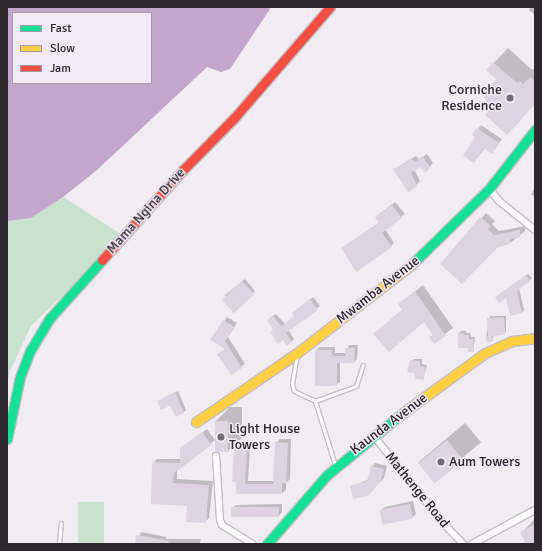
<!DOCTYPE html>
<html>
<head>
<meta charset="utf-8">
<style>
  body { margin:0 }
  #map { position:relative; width:542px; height:551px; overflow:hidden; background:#f1ecf2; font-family:Signika,sans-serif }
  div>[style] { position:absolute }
  .green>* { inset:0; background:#c9e2cf; transform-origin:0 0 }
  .water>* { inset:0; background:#c4a5ce }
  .shadow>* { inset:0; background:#0003; transform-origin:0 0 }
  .building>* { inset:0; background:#ded3e1; transform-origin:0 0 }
  .roads { filter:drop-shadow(1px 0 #c3bfc4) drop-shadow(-1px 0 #c3bfc4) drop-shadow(0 1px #c3bfc4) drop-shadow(0 -1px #c3bfc4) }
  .lane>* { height:3px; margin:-1.5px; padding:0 1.5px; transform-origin:1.5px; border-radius:1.5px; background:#fdfcfd }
  .street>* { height:6px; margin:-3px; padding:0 3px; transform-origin:3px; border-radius:3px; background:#fdfcfd }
  .fast>* { height:9px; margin:-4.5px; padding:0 4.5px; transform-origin:4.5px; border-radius:4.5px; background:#16e098 }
  .slow>* { height:9px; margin:-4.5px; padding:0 4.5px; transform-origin:4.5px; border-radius:4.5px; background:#ffcf43 }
  .jam>* { height:9px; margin:-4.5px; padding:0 4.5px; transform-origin:4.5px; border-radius:4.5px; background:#f24e42 }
  .dots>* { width:11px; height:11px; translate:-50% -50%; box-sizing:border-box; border:2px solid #f3e8f6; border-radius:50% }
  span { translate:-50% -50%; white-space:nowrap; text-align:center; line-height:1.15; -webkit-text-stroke:3px #f3e8f6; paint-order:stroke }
  .poi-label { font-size:14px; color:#2c282d }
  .right { translate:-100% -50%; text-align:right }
  .left { translate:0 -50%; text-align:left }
  .street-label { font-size:14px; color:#2c282d }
  .frame { position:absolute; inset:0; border:8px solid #2c282d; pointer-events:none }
  .legend { position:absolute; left:12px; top:12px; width:140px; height:72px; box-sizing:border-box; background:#f3e8f6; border:1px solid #a39ba6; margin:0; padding:5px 7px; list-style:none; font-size:12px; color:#2c282d }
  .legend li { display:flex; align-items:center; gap:8px; height:20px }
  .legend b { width:20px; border:1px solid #a39ba6 }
</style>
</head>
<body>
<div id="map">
  <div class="green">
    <div style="clip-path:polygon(63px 197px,124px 236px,31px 326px,10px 371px,7px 384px,7px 221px,31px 218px)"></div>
    <div style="left:78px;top:502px;width:26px;height:42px"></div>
  </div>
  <div class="water">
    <div style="clip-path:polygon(evenodd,7px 7px,269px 7px,270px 9px,230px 69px,221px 72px,207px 67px,97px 170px,63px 197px,31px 218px,7px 221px,7px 7px,13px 13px,151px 13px,151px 83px,13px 83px,13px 13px)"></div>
  </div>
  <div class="shadow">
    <div style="clip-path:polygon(530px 7px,535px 7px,535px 15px,529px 10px)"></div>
    <div style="clip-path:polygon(508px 48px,532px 70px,535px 68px,535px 104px,489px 112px,498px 79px,487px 70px)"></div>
    <div style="clip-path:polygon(481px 125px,502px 139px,495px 149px,485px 148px,474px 162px,478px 129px)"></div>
    <div style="clip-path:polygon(427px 154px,433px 163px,426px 171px,420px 165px,414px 169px,420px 181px,416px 185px,394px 170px,416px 156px,419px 159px)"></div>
    <div style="clip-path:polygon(535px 187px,535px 196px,531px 195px)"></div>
    <div style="clip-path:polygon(395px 202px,405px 214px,385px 229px,394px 243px,391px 246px,342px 248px,380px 222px,379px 214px)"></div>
    <div style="clip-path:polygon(486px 213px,495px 221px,492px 224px,499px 231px,525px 226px,525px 231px,510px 243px,441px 264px)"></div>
    <div style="clip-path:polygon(528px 274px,532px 278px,519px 288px,524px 310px,522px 313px,507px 297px,498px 295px)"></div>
    <div style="clip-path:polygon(245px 279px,255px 291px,253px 293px,224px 296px)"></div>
    <div style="clip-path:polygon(423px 285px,453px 328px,434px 342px,431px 337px,434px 334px,424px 321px,399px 304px)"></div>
    <div style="clip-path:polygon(313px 297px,320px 306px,288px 329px,294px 339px,291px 342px,274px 329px,268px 320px,271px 317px,276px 314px,285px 324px,295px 316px,293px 313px,296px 310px)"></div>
    <div style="clip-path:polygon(490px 316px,506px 316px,506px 332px,494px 335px,492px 340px,486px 337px)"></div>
    <div style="clip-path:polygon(227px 317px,237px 323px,228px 337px,245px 364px,231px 374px,219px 354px,226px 348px,212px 340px)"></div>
    <div style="clip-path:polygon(461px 331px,466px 331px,466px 333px,470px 333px,471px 337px,475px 337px,473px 351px,459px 333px)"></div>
    <div style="clip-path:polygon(349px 345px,358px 345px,357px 359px,354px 362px,340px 362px,340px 382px,336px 385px,316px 351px,319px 347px,335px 347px,335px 353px,346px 353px)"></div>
    <div style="clip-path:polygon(414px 359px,422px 359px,422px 364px,427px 365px,423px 379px,416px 372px,411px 361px)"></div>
    <div style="clip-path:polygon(178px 391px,186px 410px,183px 413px,171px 404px,158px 402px)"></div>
    <div style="clip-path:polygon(230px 407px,242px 407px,242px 438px,227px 452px,216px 421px)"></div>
    <div style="left:465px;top:423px;width:25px;height:61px;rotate:50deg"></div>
    <div style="clip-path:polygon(207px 429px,215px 440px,177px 469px,177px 479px,213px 481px,209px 518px,205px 522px,153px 463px,157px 459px,181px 459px,181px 448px)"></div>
    <div style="clip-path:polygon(280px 439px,291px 439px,290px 479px,286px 483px,286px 490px,282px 493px,237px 493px,235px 450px,238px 446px,250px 447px,248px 481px,274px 481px,276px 443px)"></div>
    <div style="clip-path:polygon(375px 463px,387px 466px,384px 478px,368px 495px,351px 487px,369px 479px,372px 467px)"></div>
    <div style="clip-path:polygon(413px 501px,416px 514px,412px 518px,381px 510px,385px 507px)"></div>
    <div style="clip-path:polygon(282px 504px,282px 513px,278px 516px,232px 509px,236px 505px)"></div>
    <div style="clip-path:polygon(535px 519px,535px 544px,527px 544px,521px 533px)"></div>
    <div style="clip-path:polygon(141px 532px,167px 537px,166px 539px,201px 539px,200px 543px,216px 544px,136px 544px)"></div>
  </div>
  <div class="building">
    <div style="clip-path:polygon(493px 62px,517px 83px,520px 81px,523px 84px,530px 77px,535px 81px,535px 104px,507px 135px,485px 115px,488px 112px,484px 109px,486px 101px,483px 94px,496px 79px,486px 70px)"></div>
    <div style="clip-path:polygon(477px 128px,499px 143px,492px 154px,484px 148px,474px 163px,463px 156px,475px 137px,472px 135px)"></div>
    <div style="clip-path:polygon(423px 157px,430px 167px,426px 173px,420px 167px,411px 173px,417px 186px,408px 192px,393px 169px,412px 159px,415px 162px)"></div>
    <div style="clip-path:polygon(392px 205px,402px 218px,382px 233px,392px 247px,356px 272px,341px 248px,379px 223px,375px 217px)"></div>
    <div style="clip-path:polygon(480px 217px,491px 226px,488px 229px,494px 235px,520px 230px,520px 237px,510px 239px,510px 244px,498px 247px,462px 284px,440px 264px)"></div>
    <div style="clip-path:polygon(526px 275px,530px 281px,517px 291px,522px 313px,510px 316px,506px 298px,499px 303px,495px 297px)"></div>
    <div style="left:242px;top:281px;width:18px;height:28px;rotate:47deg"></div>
    <div style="clip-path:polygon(415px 291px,446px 336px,434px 344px,429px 337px,433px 335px,424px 322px,389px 352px,373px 334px,402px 310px,398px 304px)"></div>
    <div style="clip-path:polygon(310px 299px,318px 310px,286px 333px,292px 342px,287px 346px,283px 340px,278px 344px,270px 332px,273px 330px,267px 320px,273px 316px,281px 326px,294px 316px,292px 313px)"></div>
    <div style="clip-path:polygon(504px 317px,505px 335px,492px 336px,493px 341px,487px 343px,485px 337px,488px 336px,487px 318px)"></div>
    <div style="clip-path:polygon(223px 320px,234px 327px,225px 341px,242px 368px,231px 375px,217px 354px,225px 349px,210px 340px)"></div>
    <div style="clip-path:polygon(458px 333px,464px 333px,464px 335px,469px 335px,469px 339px,473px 339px,474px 352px,468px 352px,468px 348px,458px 348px)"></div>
    <div style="clip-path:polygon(345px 348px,355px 348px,354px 363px,337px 363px,337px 386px,315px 386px,315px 350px,332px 350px,332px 356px,345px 356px)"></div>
    <div style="clip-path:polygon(410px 360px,420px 361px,420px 366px,425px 367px,424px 380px,415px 379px,415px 373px,407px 372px)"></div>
    <div style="clip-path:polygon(175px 392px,184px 413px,176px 417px,170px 406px,161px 410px,157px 401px)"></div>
    <div style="left:215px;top:421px;width:13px;height:31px"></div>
    <div style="clip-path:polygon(202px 432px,212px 445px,174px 473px,173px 483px,209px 485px,206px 523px,186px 522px,187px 506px,151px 504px,152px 462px,180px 463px,180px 448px)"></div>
    <div style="left:447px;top:440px;width:26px;height:37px;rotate:51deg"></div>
    <div style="clip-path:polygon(275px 442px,288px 443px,286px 483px,282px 483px,282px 494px,236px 494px,236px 482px,232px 482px,234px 449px,247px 450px,245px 484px,273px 484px)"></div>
    <div style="clip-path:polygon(371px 466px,384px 469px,380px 482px,368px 496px,353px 499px,350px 486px,367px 481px)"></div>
    <div style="left:410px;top:504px;width:15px;height:31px;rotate:79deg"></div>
    <div style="left:279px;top:507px;width:10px;height:48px;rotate:90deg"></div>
    <div style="clip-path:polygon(535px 524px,535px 544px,526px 544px,520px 532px)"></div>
    <div style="clip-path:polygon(136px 535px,169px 541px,168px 544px,135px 544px)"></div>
  </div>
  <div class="roads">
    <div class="lane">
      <div style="left:297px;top:355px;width:29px;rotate:100deg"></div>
      <div style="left:292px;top:384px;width:7px;rotate:74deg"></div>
      <div style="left:294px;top:391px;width:23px;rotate:25deg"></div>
      <div style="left:315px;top:401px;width:67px;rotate:72.6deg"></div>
      <div style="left:315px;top:401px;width:44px;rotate:-20.1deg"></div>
      <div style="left:356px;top:386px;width:22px;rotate:-72deg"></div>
      <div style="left:59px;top:544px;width:21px;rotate:-85deg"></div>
    </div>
    <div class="street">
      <div style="left:489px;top:189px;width:16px;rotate:50deg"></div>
      <div style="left:499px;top:201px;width:46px;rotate:38.9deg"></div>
      <div style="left:373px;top:435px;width:114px;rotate:51.4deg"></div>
      <div style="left:444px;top:524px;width:28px;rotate:46deg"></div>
      <div style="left:216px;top:456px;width:64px;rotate:86.4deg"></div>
      <div style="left:220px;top:520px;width:5px;rotate:68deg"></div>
      <div style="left:222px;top:525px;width:36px;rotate:32deg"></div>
      <div style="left:472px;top:544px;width:72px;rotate:-28.4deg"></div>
    </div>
    <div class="fast">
      <div style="left:411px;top:265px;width:109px;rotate:-44.3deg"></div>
      <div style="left:489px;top:189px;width:75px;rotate:-52.1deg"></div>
      <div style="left:7px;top:439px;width:63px;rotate:-78.2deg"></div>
      <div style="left:20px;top:377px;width:28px;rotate:-69deg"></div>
      <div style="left:30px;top:351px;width:39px;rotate:-59deg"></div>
      <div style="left:50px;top:318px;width:78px;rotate:-48.1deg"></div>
      <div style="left:267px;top:544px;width:91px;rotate:-49deg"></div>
      <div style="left:327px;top:475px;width:99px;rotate:-39.3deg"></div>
    </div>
    <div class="slow">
      <div style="left:404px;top:412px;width:100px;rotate:-36.1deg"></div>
      <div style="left:485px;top:353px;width:30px;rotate:-24deg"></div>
      <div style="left:512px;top:341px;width:23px;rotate:-7deg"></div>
      <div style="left:196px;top:422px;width:122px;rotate:-34.3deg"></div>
      <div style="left:297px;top:353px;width:144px;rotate:-37.7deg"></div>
    </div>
    <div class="jam">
      <div style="left:102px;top:260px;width:121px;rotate:-48deg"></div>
      <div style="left:183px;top:170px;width:74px;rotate:-45.5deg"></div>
      <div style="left:235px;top:117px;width:145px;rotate:-49.2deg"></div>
    </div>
  </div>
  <div class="dots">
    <div style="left:510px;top:98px;background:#716d72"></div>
    <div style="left:221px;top:437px;background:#716d72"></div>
    <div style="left:441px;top:462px;background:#716d72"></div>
  </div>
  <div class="poi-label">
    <span class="right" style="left:502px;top:98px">Corniche<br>Residence</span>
    <span class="left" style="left:229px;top:437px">Light House<br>Towers</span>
    <span class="left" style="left:449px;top:462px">Aum Towers</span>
  </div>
  <div class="street-label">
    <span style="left:146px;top:211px;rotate:-48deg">Mama Ngina Drive</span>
    <span style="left:378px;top:290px;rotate:-38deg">Mwamba Avenue</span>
    <span style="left:389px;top:424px;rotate:-37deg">Kaunda Avenue</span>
    <span style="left:417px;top:490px;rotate:51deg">Mathenge Road</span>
  </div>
  <div class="frame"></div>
  <ul class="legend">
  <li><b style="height:5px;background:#16e098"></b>Fast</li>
  <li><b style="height:5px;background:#ffcf43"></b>Slow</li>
  <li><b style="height:5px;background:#f24e42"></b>Jam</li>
  </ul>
</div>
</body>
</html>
